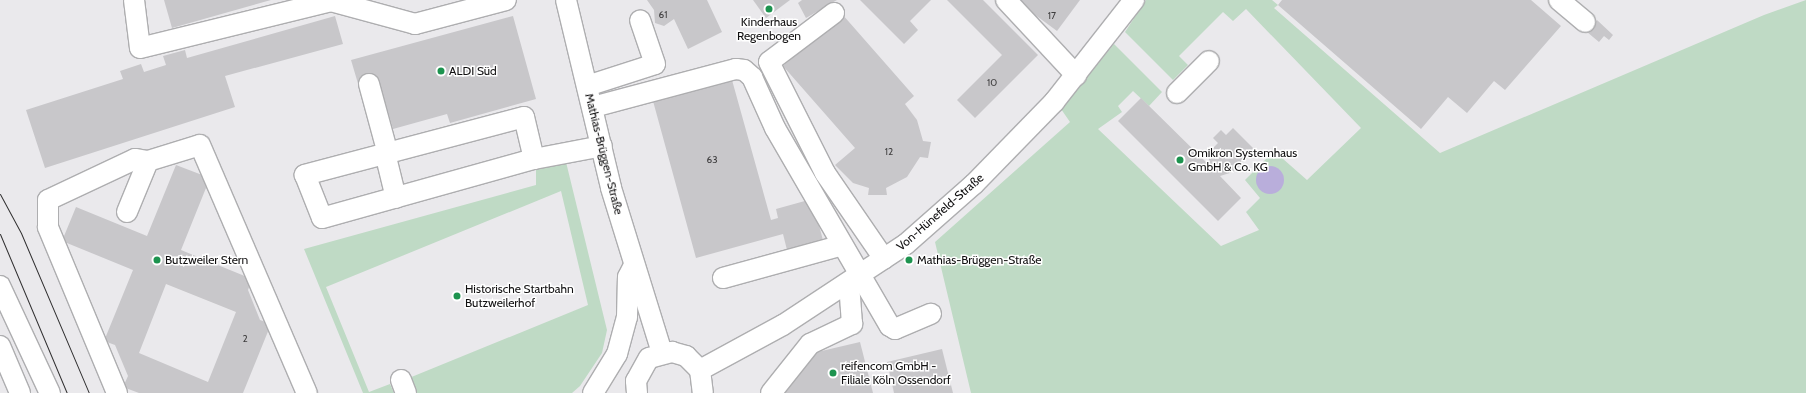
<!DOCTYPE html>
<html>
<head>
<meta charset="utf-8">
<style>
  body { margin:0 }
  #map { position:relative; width:1806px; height:393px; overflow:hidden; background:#eae9ec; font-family:Cabin,sans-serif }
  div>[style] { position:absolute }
  .green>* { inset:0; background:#bfdac5 }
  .water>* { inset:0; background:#b9aedb }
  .round { border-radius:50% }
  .building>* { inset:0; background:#c8c7ca }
  .roads { filter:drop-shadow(1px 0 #aeaeb0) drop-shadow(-1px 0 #aeaeb0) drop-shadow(0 1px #aeaeb0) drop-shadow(0 -1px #aeaeb0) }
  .minor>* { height:20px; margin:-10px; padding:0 10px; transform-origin:10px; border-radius:10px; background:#fff }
  .tram>* { height:1px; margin:-0.5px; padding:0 0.5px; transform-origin:0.5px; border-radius:0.5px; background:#313031 }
  .dots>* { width:11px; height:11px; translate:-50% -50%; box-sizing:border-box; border:2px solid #fff; border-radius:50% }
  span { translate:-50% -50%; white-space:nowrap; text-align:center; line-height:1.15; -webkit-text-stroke:3px #fff; paint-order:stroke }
  .number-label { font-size:10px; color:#3f3e3f }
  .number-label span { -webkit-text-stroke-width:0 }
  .poi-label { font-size:12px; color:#111011 }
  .left { translate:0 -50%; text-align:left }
  .street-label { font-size:12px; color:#111011 }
</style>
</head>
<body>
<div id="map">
  <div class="green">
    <div style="clip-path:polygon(1146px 0,1272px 0,1278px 5px,1274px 8px,1440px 153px,1764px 15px,1806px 0,1806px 393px,971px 393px,935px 242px,1070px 122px,1061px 109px,1114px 44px,1162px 92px,1149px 106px,1133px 91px,1118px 106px,1122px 112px,1098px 129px,1221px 246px,1259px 230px,1246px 212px,1260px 198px,1245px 180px,1274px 151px,1307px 180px,1361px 128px,1246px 9px,1233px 21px,1223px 12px,1179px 56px,1188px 65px,1173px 80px,1125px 32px)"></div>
    <div style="clip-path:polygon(566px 162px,607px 330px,602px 353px,580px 386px,572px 393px,415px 393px,409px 378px,588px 305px,561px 191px,326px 287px,369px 392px,390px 384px,394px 393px,363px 393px,304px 249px,536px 185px,536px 170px)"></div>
  </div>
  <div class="water">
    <div class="round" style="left:1256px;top:166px;width:28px;height:28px"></div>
  </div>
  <div class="building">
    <div style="clip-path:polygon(164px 0,271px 0,172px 28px)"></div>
    <div style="clip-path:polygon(647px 0,707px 0,722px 32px,688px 49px,674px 19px,664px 26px,655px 23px,654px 10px)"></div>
    <div style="clip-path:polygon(753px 0,790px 0,766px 18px)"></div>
    <div style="clip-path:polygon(802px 0,837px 0,806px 18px,798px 3px)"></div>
    <div style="clip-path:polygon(860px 0,931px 0,910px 21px,918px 30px,904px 44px)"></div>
    <div style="clip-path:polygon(947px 0,983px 0,1038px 55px,975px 118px,957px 100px,1002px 55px)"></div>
    <div style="clip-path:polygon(1015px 0,1080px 0,1057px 31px)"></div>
    <div style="clip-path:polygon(1282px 0,1531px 0,1561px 26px,1505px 90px,1494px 81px,1467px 113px,1448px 97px,1421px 129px,1278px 5px)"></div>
    <div style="clip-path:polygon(842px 14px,914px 96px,905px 104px,917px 120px,923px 141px,931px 142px,928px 158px,920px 157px,907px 177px,886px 188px,887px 195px,868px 195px,869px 188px,853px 183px,835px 165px,855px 148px,783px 66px)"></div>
    <div style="clip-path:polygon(335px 16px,343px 44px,225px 76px,235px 107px,45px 168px,26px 110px,123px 79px,120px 71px,141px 64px,144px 72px,166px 65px,163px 56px,185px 50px,187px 58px)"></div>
    <div style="clip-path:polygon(513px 16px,536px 99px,450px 123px,447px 114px,393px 129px,379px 81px,359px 87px,351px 60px)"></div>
    <div style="clip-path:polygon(1597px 20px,1613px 35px,1609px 40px,1604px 36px,1599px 42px,1587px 32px)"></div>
    <div style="clip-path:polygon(732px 80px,771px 220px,778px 218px,776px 209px,812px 199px,824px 244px,788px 254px,783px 234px,696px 258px,653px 101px)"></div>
    <div style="clip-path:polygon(1141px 98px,1208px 164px,1211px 150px,1218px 143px,1213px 138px,1221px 130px,1226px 135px,1233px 128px,1255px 150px,1233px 172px,1220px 176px,1241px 198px,1218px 221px,1118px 121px)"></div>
    <div style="clip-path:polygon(evenodd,176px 165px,210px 178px,181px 250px,252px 279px,248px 290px,260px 320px,271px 324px,243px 393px,139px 393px,123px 387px,128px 376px,115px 345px,104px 341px,133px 270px,62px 241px,76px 207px,147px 236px,176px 165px,166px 284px,236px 312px,208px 382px,139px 353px,166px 284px)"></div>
    <div style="clip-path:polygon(860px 342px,873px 393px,782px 393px,813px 353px)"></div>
    <div style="clip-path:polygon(942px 349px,953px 393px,894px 393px,887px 362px)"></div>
  </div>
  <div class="roads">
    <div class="minor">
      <div style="left:134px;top:0;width:48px;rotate:82.9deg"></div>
      <div style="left:140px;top:48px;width:197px;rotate:-13.8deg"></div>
      <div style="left:331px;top:1px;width:87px;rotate:15.3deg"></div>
      <div style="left:415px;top:24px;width:94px;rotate:-14.8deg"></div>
      <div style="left:566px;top:0;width:193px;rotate:76.5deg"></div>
      <div style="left:611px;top:188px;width:173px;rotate:72.8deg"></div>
      <div style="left:1006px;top:0;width:103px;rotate:47deg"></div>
      <div style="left:1559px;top:0;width:34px;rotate:40deg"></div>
      <div style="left:834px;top:13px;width:81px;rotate:143deg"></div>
      <div style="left:769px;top:62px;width:124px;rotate:63.2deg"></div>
      <div style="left:825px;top:173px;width:104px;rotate:55.5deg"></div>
      <div style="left:369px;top:84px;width:61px;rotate:74.8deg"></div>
      <div style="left:587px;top:86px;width:71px;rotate:-17.9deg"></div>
      <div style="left:655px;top:64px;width:46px;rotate:-108.8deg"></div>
      <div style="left:1177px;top:93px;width:45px;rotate:-45deg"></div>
      <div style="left:593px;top:107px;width:148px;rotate:-14.9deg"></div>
      <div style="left:736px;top:69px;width:8px;rotate:7deg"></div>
      <div style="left:744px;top:70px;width:11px;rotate:41deg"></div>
      <div style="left:752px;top:77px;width:56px;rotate:65.7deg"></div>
      <div style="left:775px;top:128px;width:229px;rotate:59.9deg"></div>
      <div style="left:890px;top:326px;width:6px;rotate:31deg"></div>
      <div style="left:895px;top:329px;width:39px;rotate:-23deg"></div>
      <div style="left:385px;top:153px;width:46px;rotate:76.3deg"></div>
      <div style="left:534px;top:159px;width:43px;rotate:-103.4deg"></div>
      <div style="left:524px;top:117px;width:227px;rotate:165.2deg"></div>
      <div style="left:305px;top:175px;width:46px;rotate:68.4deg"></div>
      <div style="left:322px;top:218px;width:220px;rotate:-15.6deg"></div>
      <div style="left:534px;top:159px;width:69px;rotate:-10.8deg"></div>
      <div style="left:127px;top:212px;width:55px;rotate:-67.6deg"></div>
      <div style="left:148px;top:161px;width:54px;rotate:-17.1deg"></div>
      <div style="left:200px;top:145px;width:270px;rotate:66.7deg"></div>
      <div style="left:723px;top:278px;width:124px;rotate:-15.4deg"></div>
      <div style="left:0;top:286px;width:118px;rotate:65deg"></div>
      <div style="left:0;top:346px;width:51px;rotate:66.9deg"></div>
      <div style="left:700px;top:370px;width:94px;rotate:-28.5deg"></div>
      <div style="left:783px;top:325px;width:147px;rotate:-33.4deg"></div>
      <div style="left:906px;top:244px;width:91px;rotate:-41.4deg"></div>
      <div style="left:974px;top:184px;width:115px;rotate:-45.7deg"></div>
      <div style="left:1054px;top:102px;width:130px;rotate:-51.9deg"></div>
      <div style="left:401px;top:380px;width:14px;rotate:69deg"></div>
      <div style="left:117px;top:393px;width:180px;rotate:-112.6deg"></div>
      <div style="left:48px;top:227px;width:27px;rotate:-90deg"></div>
      <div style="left:48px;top:200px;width:96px;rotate:-25.2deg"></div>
      <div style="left:135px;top:159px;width:13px;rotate:9deg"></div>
      <div style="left:593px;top:393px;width:46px;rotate:-58.4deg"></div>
      <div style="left:617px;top:354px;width:38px;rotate:-75deg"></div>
      <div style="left:627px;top:317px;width:40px;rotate:-88.6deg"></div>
      <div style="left:628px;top:277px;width:13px;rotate:-63deg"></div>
      <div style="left:637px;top:393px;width:12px;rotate:-95deg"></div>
      <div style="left:636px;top:381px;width:26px;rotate:-61deg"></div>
      <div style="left:649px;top:358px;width:24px;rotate:-15deg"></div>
      <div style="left:672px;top:352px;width:15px;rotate:16deg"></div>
      <div style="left:686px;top:356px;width:20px;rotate:45deg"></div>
      <div style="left:700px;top:370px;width:23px;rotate:83deg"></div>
      <div style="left:771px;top:393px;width:63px;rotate:-51.5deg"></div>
      <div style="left:810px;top:344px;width:47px;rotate:-25.5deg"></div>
      <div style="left:852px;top:324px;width:41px;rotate:-94.2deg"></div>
    </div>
  </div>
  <div class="tram">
    <div style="left:0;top:194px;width:44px;rotate:61.7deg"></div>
    <div style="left:21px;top:233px;width:174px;rotate:67deg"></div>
    <div style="left:0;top:234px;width:173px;rotate:67.2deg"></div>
  </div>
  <div class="dots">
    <div style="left:769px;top:9px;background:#1d934f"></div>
    <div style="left:441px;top:71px;background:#1d934f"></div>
    <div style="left:1180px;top:160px;background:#1d934f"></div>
    <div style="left:157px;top:260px;background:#1d934f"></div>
    <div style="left:909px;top:260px;background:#1d934f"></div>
    <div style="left:457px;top:296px;background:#1d934f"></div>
    <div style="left:833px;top:373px;background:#1d934f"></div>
  </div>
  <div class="number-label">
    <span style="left:663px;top:15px">61</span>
    <span style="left:1052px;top:16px">17</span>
    <span style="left:992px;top:83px">10</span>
    <span style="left:889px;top:152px">12</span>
    <span style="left:712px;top:160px">63</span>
    <span style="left:245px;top:339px">2</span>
  </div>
  <div class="poi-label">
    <span style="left:769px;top:29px">Kinderhaus<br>Regenbogen</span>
    <span class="left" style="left:449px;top:71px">ALDI Süd</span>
    <span class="left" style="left:1188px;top:160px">Omikron Systemhaus<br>GmbH &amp; Co. KG</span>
    <span class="left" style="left:165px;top:260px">Butzweiler Stern</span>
    <span class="left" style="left:917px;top:260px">Mathias-Brüggen-Straße</span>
    <span class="left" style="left:465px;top:296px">Historische Startbahn<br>Butzweilerhof</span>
    <span class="left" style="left:841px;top:373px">reifencom GmbH -<br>Filiale Köln Ossendorf</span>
  </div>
  <div class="street-label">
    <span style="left:604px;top:154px;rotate:76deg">Mathias-Brüggen-Straße</span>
    <span style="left:940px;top:212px;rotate:-41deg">Von-Hünefeld-Straße</span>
  </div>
</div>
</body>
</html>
